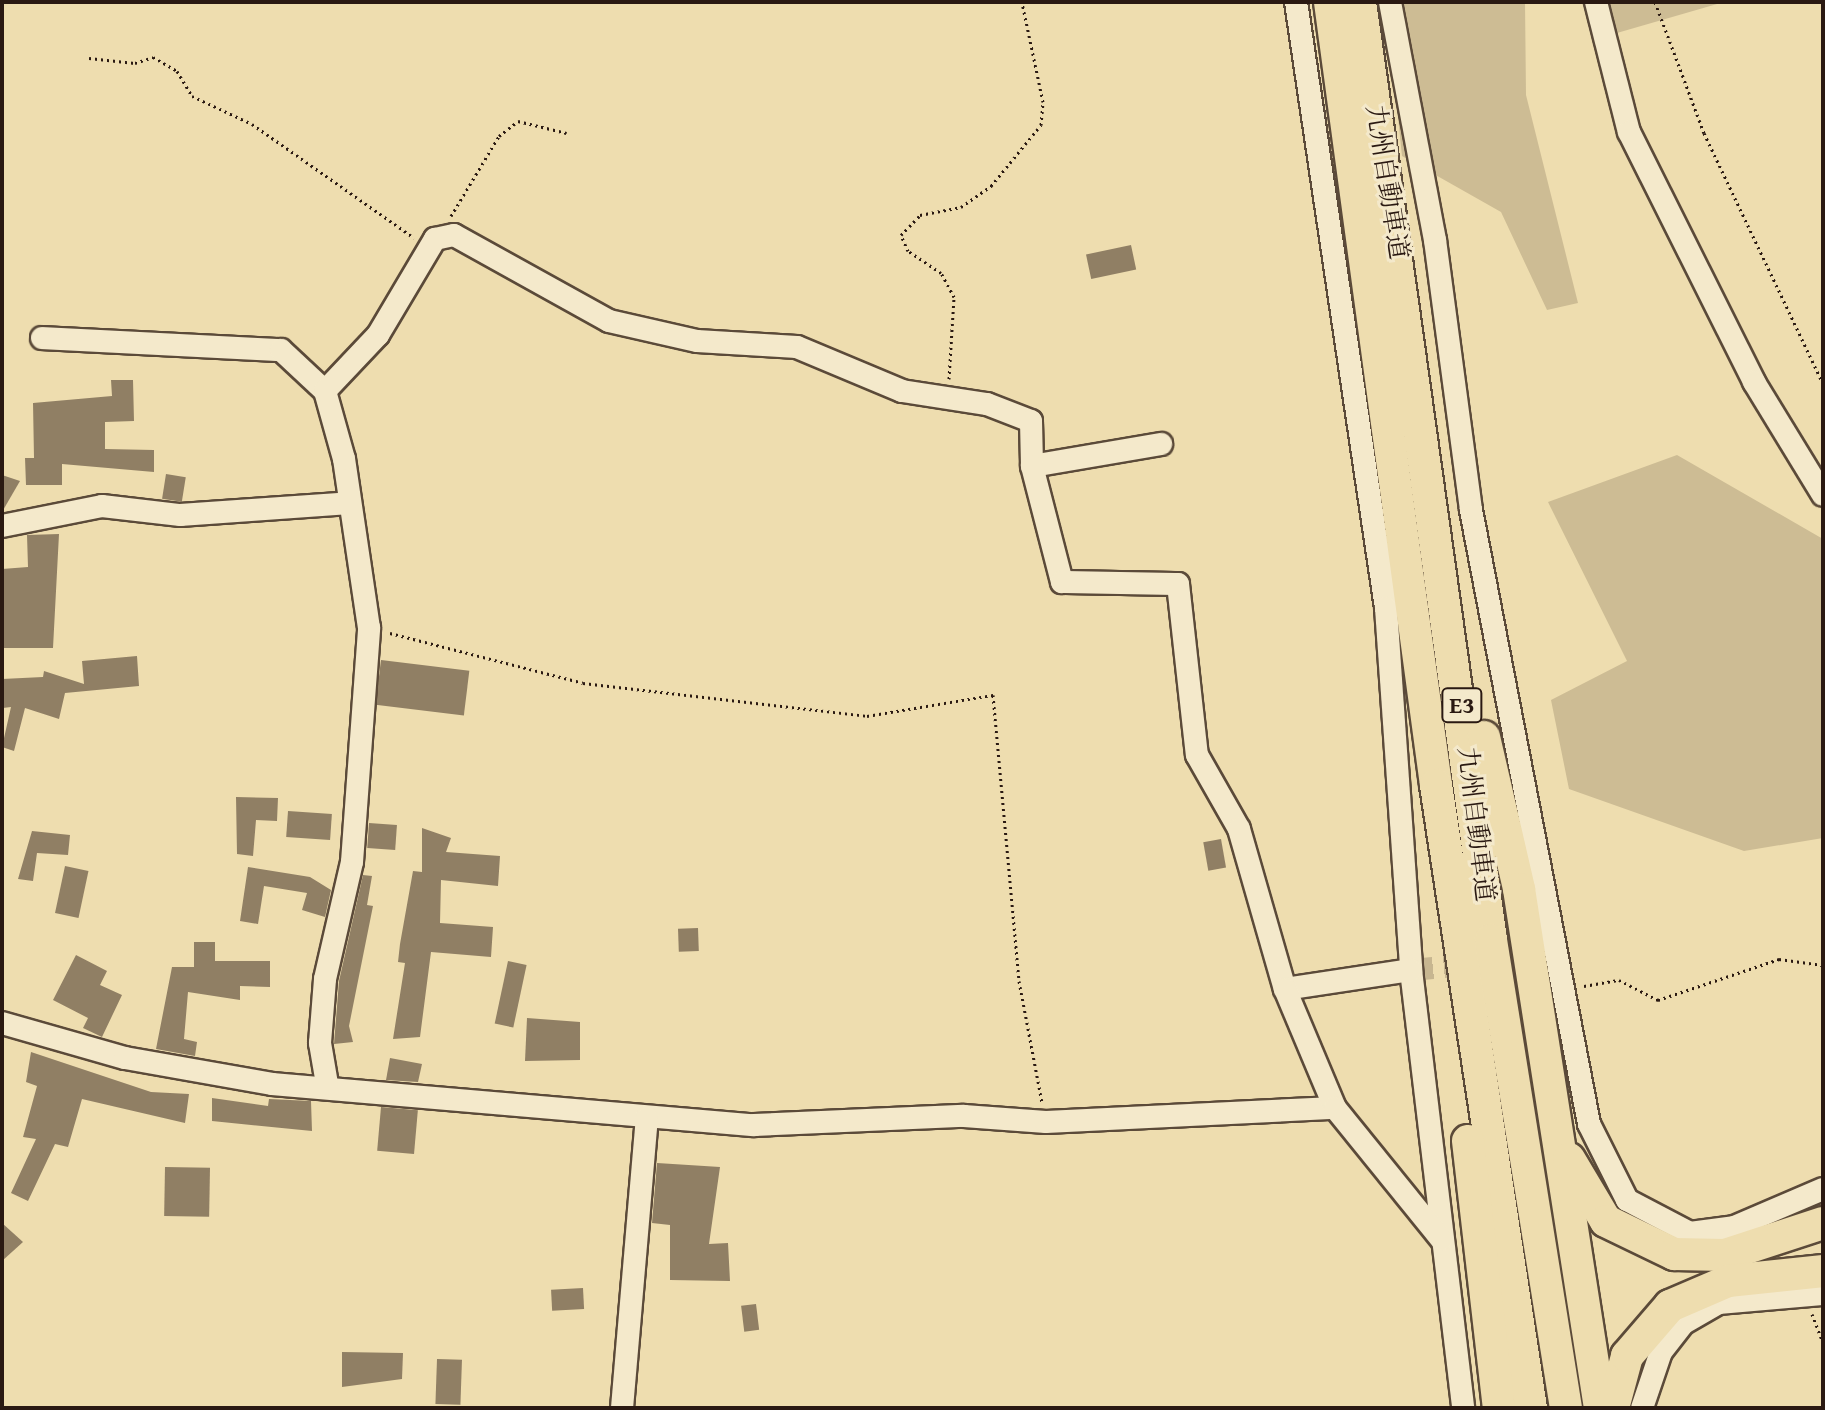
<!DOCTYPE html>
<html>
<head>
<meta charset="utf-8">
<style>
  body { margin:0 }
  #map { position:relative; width:1825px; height:1410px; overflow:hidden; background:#eeddaf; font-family:"Gentium Book Plus","Noto Serif JP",serif }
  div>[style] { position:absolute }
  .green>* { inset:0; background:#cdbc94 }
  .building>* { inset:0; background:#907f64; transform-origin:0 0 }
  .minor-tunnel>* { height:22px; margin-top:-11px; transform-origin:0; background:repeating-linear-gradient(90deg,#c7b690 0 22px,transparent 0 33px) }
  .path>* { height:3px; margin-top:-1.5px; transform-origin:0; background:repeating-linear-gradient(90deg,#2a1912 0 2px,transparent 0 6px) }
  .roads { filter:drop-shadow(2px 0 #5b4a39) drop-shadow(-2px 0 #5b4a39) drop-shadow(0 2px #5b4a39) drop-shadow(0 -2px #5b4a39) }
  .minor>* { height:22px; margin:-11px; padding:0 11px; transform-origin:11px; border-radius:11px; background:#f4e9cb }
  .highway>* { height:32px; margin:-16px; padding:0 16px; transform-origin:16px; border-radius:16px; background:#eeddaf }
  span { translate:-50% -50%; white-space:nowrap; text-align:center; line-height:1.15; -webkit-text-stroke:6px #f4e9cb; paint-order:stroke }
  .shield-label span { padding:2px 6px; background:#f4e9cb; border:2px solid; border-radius:6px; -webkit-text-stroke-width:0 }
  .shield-label { font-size:24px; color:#2a1912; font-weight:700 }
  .street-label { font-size:26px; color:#2a1912 }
  .frame { position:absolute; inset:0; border:4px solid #2a1912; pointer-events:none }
</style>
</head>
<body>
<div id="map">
  <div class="green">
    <div style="clip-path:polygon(1386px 2px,1525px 2px,1526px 95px,1578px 303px,1547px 310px,1501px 212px,1402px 156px)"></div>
    <div style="clip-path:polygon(1609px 2px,1724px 2px,1610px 35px)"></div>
    <div style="clip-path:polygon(1677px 455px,1823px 539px,1823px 838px,1744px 851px,1569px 789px,1551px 700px,1627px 661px,1548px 502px)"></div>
  </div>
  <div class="building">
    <div style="left:1131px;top:245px;width:25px;height:46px;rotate:78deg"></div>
    <div style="clip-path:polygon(111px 380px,133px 380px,134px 421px,105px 422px,105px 449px,154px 450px,154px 472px,62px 464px,62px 485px,26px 485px,25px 458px,34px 458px,33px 403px,112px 396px)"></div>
    <div style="left:166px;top:474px;width:20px;height:25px;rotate:9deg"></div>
    <div style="clip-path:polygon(2px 475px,20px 481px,2px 512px)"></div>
    <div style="clip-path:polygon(59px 534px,53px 648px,3px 648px,2px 569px,28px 567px,27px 535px)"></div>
    <div style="clip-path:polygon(137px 656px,139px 686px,65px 693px,59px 719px,25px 708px,14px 751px,2px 747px,11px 707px,3px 708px,2px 679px,43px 677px,44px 671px,84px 684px,82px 661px)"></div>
    <div style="left:381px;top:660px;width:89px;height:45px;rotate:7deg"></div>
    <div style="clip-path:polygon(236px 797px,278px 798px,277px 821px,256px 820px,253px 856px,237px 854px)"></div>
    <div style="left:288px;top:811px;width:44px;height:26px;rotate:4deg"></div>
    <div style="left:369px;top:823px;width:28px;height:25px;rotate:4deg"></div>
    <div style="clip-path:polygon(422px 828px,451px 838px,446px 852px,500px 856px,498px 886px,441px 880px,440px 923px,493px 927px,491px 957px,431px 952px,420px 1037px,393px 1039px,405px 963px,398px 962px,400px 944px,413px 871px,422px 872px)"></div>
    <div style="clip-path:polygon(32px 831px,70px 835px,68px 855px,37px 853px,33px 881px,18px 879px)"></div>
    <div style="left:1221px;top:839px;width:29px;height:18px;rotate:80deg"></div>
    <div style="left:65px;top:866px;width:24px;height:48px;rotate:12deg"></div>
    <div style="clip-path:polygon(248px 867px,310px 877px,331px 890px,325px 917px,302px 910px,307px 893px,264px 886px,258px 924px,240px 921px)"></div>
    <div style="clip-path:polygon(363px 875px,372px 876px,367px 905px,373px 906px,349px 1026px,353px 1042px,334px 1044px,339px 981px)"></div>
    <div style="left:698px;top:928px;width:23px;height:20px;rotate:88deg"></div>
    <div style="clip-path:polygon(194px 942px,215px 942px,215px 961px,270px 961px,270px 987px,240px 986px,240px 1000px,188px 992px,184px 1039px,197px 1042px,195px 1056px,156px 1049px,172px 967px,194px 967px)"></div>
    <div style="clip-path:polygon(76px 955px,107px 971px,100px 985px,122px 995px,102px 1037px,83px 1028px,88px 1018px,53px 1000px)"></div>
    <div style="left:508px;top:961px;width:19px;height:64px;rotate:12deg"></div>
    <div style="clip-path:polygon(527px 1018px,580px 1022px,580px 1060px,525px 1061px)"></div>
    <div style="clip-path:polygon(31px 1052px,151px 1092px,189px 1094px,185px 1123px,82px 1099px,68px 1147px,55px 1144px,28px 1201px,11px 1193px,36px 1139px,23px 1137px,37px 1086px,26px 1082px)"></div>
    <div style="clip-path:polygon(390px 1058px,422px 1064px,418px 1082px,386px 1080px)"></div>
    <div style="clip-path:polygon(212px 1098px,268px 1106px,269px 1099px,311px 1101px,312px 1131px,212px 1121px)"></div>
    <div style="left:381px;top:1107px;width:37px;height:44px;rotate:5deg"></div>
    <div style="clip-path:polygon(657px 1163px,720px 1167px,709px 1244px,728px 1243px,730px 1281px,670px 1280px,670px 1225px,652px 1223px)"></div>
    <div style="left:165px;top:1167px;width:45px;height:49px;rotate:1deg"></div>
    <div style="clip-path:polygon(2px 1223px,23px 1242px,2px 1261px)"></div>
    <div style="left:583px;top:1288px;width:21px;height:32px;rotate:87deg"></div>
    <div style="left:756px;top:1304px;width:26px;height:15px;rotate:83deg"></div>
    <div style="clip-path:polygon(342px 1352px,403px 1353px,402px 1379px,342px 1387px)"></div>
    <div style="left:437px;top:1359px;width:25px;height:45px;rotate:2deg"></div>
  </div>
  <div class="minor-tunnel">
    <div style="left:1411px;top:970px;width:66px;rotate:-5.2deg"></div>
  </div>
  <div class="path">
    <div style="left:1655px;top:2px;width:140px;rotate:69.5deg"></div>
    <div style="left:1704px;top:133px;width:278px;rotate:64.6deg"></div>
    <div style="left:89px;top:58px;width:46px;rotate:6.2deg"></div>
    <div style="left:135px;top:63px;width:19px;rotate:-18deg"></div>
    <div style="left:153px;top:57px;width:28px;rotate:30deg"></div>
    <div style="left:177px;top:71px;width:29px;rotate:59deg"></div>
    <div style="left:192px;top:96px;width:66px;rotate:25deg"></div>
    <div style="left:252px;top:124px;width:198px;rotate:35.1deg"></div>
    <div style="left:451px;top:216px;width:93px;rotate:-59deg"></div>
    <div style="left:499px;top:136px;width:24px;rotate:-38deg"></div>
    <div style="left:518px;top:121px;width:50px;rotate:13.8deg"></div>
    <div style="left:949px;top:379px;width:82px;rotate:-86.5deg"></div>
    <div style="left:954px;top:297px;width:27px;rotate:-118deg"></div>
    <div style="left:941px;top:273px;width:40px;rotate:-146deg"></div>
    <div style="left:908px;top:251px;width:17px;rotate:-114deg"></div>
    <div style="left:901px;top:235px;width:28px;rotate:-46deg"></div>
    <div style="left:920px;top:215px;width:42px;rotate:-11deg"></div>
    <div style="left:961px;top:207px;width:37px;rotate:-35deg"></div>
    <div style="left:991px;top:186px;width:79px;rotate:-50.7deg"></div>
    <div style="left:1041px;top:125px;width:23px;rotate:-85deg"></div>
    <div style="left:1043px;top:102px;width:102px;rotate:-101.9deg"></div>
    <div style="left:390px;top:633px;width:199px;rotate:14.5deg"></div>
    <div style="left:583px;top:683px;width:286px;rotate:6.6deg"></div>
    <div style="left:867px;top:716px;width:128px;rotate:-9.5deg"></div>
    <div style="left:993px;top:695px;width:287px;rotate:84.8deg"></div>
    <div style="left:1019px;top:981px;width:124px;rotate:79.3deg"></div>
    <div style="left:1584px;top:986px;width:36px;rotate:-10deg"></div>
    <div style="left:1619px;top:980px;width:44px;rotate:27.1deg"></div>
    <div style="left:1658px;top:1000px;width:128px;rotate:-18.7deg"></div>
    <div style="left:1779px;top:959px;width:44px;rotate:7.8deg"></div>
    <div style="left:1812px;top:1314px;width:30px;rotate:69deg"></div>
  </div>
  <div class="roads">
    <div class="minor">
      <div style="left:1296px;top:2px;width:613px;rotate:81.55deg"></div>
      <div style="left:1386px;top:608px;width:363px;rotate:86deg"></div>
      <div style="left:1411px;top:970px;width:441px;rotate:83.2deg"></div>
      <div style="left:1390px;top:2px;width:242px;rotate:79.3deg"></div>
      <div style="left:1435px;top:240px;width:272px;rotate:82.4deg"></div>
      <div style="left:1471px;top:510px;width:625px;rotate:79.12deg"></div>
      <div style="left:1589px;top:1124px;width:85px;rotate:63.4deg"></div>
      <div style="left:1627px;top:1200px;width:71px;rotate:27.6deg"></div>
      <div style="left:1690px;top:1233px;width:44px;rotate:-7.8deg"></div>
      <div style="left:1734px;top:1227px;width:97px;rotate:-23.1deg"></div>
      <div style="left:1596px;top:2px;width:134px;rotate:75.8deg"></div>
      <div style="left:1629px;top:132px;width:280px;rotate:63.4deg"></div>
      <div style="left:1754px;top:382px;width:132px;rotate:58.6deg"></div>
      <div style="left:42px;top:338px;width:239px;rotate:2.9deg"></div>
      <div style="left:281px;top:350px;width:60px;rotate:43deg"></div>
      <div style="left:1032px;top:466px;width:131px;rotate:-9.7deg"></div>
      <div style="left:2px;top:526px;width:102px;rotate:-11.3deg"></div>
      <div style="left:102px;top:506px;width:79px;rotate:6.6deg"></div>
      <div style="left:180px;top:515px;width:170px;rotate:-4deg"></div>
      <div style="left:1285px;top:989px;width:127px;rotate:-8.6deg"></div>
      <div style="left:2px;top:1023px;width:128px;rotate:15.9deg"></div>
      <div style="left:125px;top:1058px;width:149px;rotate:10deg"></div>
      <div style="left:272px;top:1084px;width:484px;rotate:4.9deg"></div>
      <div style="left:754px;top:1125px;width:210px;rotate:-2.5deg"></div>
      <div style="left:964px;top:1116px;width:82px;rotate:4.2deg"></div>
      <div style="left:1046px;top:1122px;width:289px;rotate:-2.8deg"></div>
      <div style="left:327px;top:1084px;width:42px;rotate:-99.7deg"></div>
      <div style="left:320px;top:1043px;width:64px;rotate:-85.5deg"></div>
      <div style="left:325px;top:979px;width:120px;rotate:-77deg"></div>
      <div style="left:352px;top:862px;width:235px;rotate:-85.8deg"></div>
      <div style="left:369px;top:628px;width:171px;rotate:-98.4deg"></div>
      <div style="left:344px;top:459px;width:71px;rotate:-105.6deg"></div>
      <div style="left:325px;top:391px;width:77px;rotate:-46.6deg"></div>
      <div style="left:378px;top:335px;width:112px;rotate:-59.3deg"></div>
      <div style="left:435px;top:239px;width:19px;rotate:-12deg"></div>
      <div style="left:454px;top:235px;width:177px;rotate:29deg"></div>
      <div style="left:609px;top:321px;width:90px;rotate:12.8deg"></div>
      <div style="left:697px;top:341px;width:100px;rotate:3.4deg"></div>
      <div style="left:797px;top:347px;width:114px;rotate:22.7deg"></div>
      <div style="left:902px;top:391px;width:86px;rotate:8.7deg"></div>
      <div style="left:987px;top:404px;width:47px;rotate:21.1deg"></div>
      <div style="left:1031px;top:421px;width:45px;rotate:88.7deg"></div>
      <div style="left:1032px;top:466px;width:120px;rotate:75.5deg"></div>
      <div style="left:1062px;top:582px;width:116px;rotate:1deg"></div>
      <div style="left:1178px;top:584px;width:172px;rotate:83.7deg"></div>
      <div style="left:1197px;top:755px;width:85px;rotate:60.4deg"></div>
      <div style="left:1239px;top:829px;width:166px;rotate:74deg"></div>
      <div style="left:1285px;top:989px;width:129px;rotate:67.2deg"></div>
      <div style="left:1335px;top:1108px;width:169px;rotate:51deg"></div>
      <div style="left:622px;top:1408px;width:291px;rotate:-85.1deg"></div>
      <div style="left:1642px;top:1408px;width:59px;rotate:-71.3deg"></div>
      <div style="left:1661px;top:1352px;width:37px;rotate:-52deg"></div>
      <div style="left:1684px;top:1323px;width:39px;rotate:-30deg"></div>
      <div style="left:1718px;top:1303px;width:105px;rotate:-4.9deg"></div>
    </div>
    <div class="highway">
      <div style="left:1330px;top:2px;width:790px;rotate:82.29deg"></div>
      <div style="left:1436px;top:785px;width:630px;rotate:81.33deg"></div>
      <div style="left:1360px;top:2px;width:947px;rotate:82.05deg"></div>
      <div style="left:1491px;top:940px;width:474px;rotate:80.9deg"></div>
      <div style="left:1484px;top:737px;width:156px;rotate:77deg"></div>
      <div style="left:1519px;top:889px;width:525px;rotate:81.13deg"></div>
      <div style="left:1468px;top:1141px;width:269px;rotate:83.4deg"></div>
      <div style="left:1569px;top:1159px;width:72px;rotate:59.2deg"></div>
      <div style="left:1606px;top:1221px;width:76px;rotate:25.9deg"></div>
      <div style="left:1674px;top:1254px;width:51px;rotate:1.1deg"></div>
      <div style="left:1725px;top:1255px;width:103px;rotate:-18.1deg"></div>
      <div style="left:1613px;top:1408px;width:54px;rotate:-74.9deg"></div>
      <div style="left:1627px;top:1356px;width:66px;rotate:-49.3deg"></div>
      <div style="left:1670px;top:1306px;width:63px;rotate:-23.3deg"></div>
      <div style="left:1728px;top:1281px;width:96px;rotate:-6deg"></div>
    </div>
  </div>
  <div class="shield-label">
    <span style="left:1462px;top:705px">E3</span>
  </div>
  <div class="street-label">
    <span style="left:1388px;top:182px;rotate:81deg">九州自動車道</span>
    <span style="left:1477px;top:824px;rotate:83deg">九州自動車道</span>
  </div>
  <div class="frame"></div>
</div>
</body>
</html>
